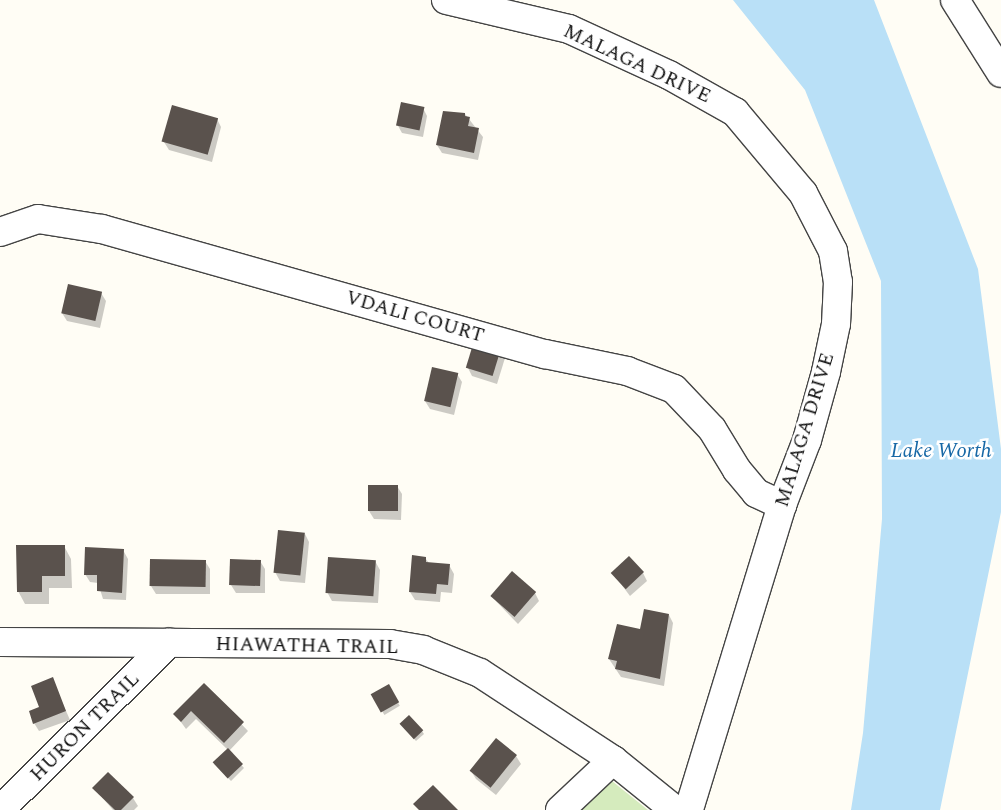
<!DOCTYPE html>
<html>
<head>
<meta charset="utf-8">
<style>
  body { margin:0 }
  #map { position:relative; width:1001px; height:810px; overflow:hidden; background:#fffdf5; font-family:Spectral,serif }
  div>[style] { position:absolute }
  .green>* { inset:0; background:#d5ebbd }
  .water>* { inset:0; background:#b9e0f7 }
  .shadow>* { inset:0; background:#0003; transform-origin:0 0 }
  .building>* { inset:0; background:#5a524d; transform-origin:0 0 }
  .roads { filter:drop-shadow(1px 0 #444) drop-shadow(-1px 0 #444) drop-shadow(0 1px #444) drop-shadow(0 -1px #444) }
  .minor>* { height:28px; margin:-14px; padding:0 14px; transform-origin:14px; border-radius:14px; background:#fff }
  span { translate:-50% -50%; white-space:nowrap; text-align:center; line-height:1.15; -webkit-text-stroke:5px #fff; paint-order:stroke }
  .street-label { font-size:20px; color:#111 }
  .water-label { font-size:21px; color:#1768a6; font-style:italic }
</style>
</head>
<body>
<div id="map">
  <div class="green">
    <div style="clip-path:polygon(607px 777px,648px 810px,574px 810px)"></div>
  </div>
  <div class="water">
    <div style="clip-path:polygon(733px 0,874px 0,978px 269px,1001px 449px,1001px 512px,940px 810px,851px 810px,863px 733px,882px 519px,881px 281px,805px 90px)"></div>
  </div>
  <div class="shadow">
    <div style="clip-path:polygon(423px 108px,427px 116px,423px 137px,402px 133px,397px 124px)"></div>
    <div style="clip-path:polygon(465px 114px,483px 137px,478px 160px,442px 153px,437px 145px)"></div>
    <div style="clip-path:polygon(217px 119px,221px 127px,212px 162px,169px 150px,164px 142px)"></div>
    <div style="clip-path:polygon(101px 293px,106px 301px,100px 328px,67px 321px,62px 313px)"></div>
    <div style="clip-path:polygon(500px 350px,505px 358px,497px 384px,472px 376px,468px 368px)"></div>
    <div style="clip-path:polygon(457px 374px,462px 382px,454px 415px,430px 409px,425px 401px)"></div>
    <div style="clip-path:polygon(397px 486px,402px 494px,401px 520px,374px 519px,369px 511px)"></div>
    <div style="clip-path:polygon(305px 534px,309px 542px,305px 583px,280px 581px,275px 572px)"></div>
    <div style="clip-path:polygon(64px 546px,71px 559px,72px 588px,49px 588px,49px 604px,25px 604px,18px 591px)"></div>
    <div style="clip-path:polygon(123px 550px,128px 559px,126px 600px,103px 599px,98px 583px,90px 582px,85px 574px)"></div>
    <div style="clip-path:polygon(425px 558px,429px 563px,449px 565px,454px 574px,452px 593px,441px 592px,440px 602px,415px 600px,410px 592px)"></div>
    <div style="clip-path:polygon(205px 561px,210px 569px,210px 594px,156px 594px,151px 586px)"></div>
    <div style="clip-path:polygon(260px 561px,265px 569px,265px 593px,236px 593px,231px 585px)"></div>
    <div style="clip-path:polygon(375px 561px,380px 570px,378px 603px,332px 601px,327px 592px)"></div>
    <div style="clip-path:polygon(612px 572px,643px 573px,647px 581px,630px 596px)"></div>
    <div style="clip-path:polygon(535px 593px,539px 601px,518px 624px,491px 596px)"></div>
    <div style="clip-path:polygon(669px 615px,673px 623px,664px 686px,621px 677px,609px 659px,641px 631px)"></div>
    <div style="clip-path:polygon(52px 679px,70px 720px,39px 731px,34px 723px)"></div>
    <div style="clip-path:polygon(204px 685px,248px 731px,229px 751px,244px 768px,231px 781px,214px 764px,228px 750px,196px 719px,186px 729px,175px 714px)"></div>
    <div style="left:388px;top:686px;width:23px;height:18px;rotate:59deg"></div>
    <div style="clip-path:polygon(403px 727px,422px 731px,424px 734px,416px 741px)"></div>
    <div style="clip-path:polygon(516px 756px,521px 764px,496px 795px,476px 779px,471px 771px)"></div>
    <div style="clip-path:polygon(94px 788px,133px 798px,138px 806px,134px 810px,113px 810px)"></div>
  </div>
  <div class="building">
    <div style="left:401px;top:102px;width:24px;height:24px;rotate:12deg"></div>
    <div style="left:172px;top:105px;width:48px;height:38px;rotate:16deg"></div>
    <div style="clip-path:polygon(443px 111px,465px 113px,465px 116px,470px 117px,468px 126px,479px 128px,474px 153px,436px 145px)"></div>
    <div style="left:68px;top:284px;width:35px;height:30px;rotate:13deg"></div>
    <div style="left:474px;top:341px;width:28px;height:28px;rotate:17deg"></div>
    <div style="left:432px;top:367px;width:27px;height:35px;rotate:13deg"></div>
    <div style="left:368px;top:485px;width:30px;height:26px"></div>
    <div style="left:278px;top:530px;width:27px;height:43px;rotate:6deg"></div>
    <div style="clip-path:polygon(16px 545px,65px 545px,65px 576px,42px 576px,42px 592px,17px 592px)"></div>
    <div style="clip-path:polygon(85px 547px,124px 549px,122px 593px,97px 591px,97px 575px,84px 575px)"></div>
    <div style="clip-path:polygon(412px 555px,426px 557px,426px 562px,450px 564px,448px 585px,437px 584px,436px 594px,409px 592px)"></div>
    <div style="left:629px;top:556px;width:22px;height:25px;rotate:47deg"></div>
    <div style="left:328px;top:557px;width:48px;height:36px;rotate:4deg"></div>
    <div style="left:150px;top:559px;width:56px;height:27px;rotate:1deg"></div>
    <div style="left:230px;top:559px;width:31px;height:26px;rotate:2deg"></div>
    <div style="left:512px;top:571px;width:32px;height:33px;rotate:41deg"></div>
    <div style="clip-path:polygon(644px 609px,669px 614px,660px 679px,615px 669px,617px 661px,608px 659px,617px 624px,640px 629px)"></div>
    <div style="clip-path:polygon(53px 677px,66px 711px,33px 724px,29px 711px,39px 707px,31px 686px)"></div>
    <div style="clip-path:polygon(204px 683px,244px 722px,224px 743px,191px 711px,181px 722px,173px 714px)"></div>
    <div style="left:389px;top:684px;width:21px;height:21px;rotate:61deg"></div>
    <div style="left:409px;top:715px;width:21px;height:13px;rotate:47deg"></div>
    <div style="left:496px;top:738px;width:27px;height:42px;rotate:39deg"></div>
    <div style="left:228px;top:748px;width:22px;height:21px;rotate:47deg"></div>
    <div style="clip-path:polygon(108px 772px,134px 797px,121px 810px,115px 810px,92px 788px)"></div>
    <div style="clip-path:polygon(433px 785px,458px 810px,419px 810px,413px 804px)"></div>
  </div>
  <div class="roads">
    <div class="minor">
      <div style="left:446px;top:0;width:126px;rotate:13.3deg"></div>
      <div style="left:569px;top:29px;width:110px;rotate:24.7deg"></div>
      <div style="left:669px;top:75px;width:76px;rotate:29.3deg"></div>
      <div style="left:735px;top:112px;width:106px;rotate:50deg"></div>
      <div style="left:803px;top:193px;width:65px;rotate:62.7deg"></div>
      <div style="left:833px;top:251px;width:31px;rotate:81deg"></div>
      <div style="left:838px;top:282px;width:42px;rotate:92.7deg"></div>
      <div style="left:836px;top:324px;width:49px;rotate:101.8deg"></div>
      <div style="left:826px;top:372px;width:71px;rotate:105.6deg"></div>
      <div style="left:807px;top:440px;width:70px;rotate:111deg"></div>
      <div style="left:782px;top:505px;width:319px;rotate:107deg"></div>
      <div style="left:955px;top:0;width:86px;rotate:57.8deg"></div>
      <div style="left:0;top:232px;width:40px;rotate:-18.9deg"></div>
      <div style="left:38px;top:219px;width:65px;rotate:8.9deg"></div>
      <div style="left:102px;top:229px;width:460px;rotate:15.8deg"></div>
      <div style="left:545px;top:354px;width:84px;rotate:11.7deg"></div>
      <div style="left:627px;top:371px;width:50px;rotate:21deg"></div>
      <div style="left:674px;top:389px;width:55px;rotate:46.5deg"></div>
      <div style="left:712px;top:429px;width:48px;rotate:58.6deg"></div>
      <div style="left:737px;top:470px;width:30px;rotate:50deg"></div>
      <div style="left:756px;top:493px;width:29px;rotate:25deg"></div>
      <div style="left:0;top:642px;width:390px;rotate:0.3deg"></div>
      <div style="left:390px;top:644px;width:34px;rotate:10deg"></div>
      <div style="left:423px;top:650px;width:61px;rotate:22deg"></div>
      <div style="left:480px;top:673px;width:159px;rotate:33.2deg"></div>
      <div style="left:613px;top:760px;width:80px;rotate:38.9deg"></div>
      <div style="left:0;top:810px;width:238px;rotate:-44.7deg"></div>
      <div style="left:560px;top:810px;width:73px;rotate:-43.3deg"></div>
    </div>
  </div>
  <div class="street-label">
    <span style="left:637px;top:64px;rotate:25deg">MALAGA DRIVE</span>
    <span style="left:415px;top:317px;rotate:16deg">VDALI COURT</span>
    <span style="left:805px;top:430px;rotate:-73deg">MALAGA DRIVE</span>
    <span style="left:307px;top:646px;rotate:1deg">HIAWATHA TRAIL</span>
    <span style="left:85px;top:727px;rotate:-45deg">HURON TRAIL</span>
  </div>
  <div class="water-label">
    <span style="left:941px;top:451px">Lake Worth</span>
  </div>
</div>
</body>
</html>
